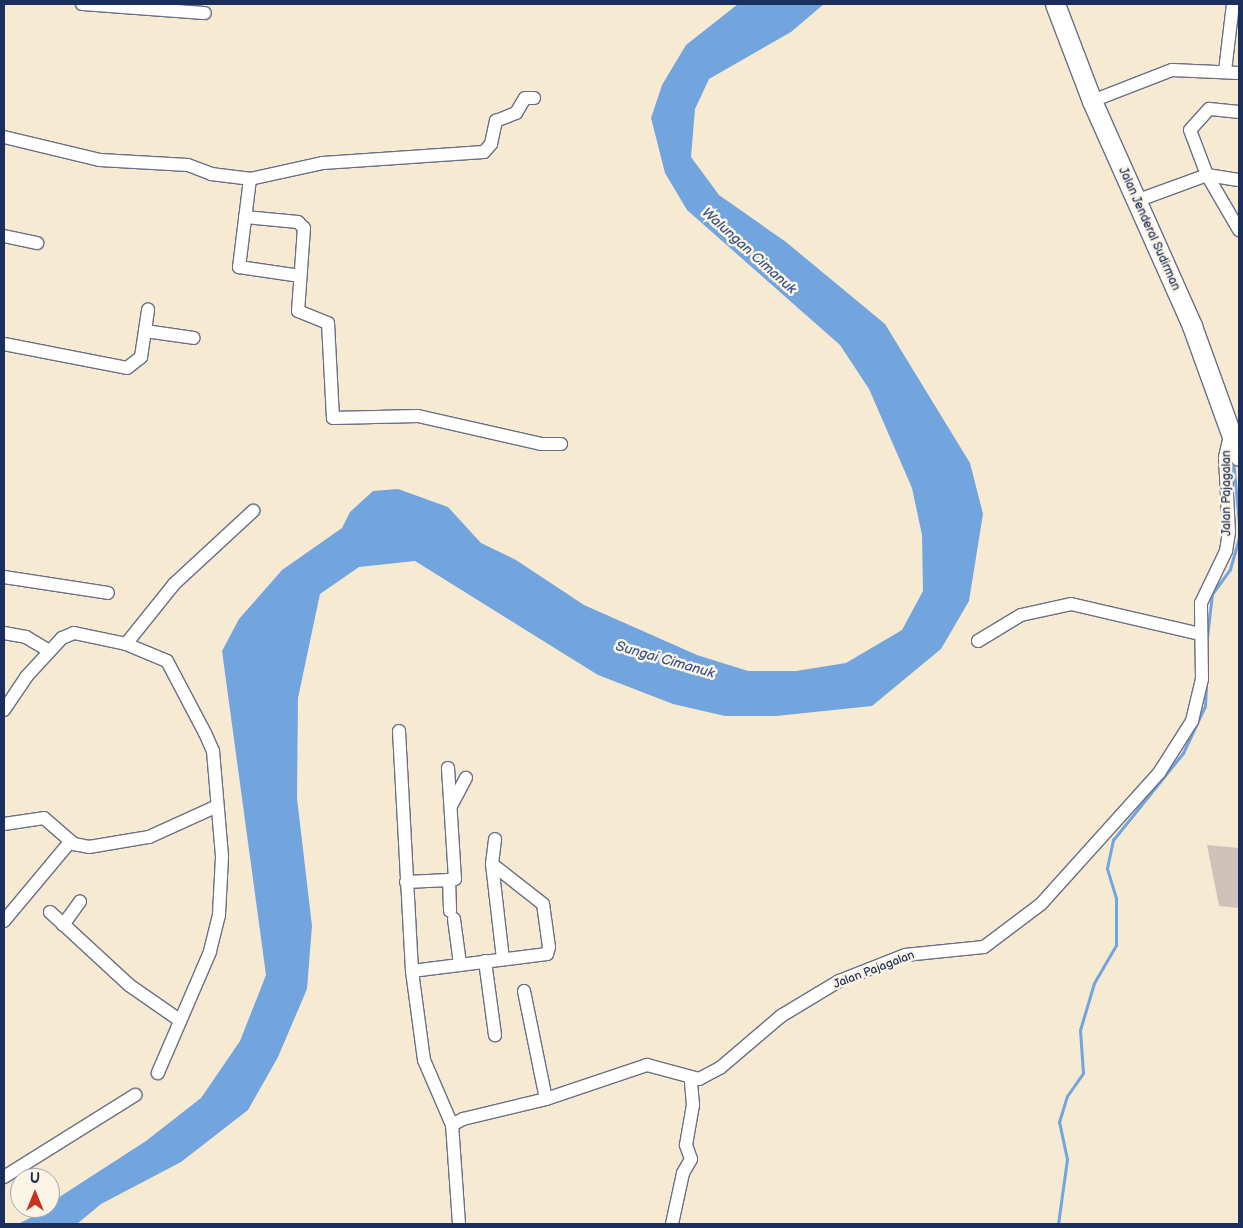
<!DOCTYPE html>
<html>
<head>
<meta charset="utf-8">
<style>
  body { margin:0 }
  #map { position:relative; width:1243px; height:1228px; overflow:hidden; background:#f7ead3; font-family:"Balsamiq Sans",sans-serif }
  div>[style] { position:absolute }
  .industrial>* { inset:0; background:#cec2b9 }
  .water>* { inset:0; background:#72a5de }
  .stream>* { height:3px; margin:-1.5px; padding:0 1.5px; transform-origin:1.5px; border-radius:1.5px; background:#72a5de }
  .roads { filter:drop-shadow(1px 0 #687087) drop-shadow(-1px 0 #687087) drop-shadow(0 1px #687087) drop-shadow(0 -1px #687087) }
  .minor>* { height:12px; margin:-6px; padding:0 6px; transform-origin:6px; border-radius:6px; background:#fff }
  .primary>* { height:19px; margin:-9.5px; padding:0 9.5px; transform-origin:9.5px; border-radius:9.5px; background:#fff }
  span { translate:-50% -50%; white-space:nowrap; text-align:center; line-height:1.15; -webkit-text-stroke:5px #fcf5e5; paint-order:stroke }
  .street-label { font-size:12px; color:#1b2f5e }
  .water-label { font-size:14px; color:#39588b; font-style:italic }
  .frame { position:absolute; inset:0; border:5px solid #1b2f5e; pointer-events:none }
  .north { position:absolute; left:10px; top:1168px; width:50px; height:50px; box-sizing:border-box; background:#fcf5e5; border:1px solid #a2a6af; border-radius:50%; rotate:0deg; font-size:14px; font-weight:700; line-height:20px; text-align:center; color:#1b2f5e }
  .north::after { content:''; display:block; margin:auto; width:18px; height:22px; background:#c8321e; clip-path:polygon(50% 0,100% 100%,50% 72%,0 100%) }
</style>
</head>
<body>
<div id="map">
  <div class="industrial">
    <div style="clip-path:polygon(1207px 845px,1239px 848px,1239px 908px,1219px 906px)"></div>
  </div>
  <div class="water">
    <div style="clip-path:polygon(738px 4px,824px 4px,791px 32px,709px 79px,695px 109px,691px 157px,719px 195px,786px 242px,885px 324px,970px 463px,983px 514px,969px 601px,941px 649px,872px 706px,776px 716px,725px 716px,673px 704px,598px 675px,415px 561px,359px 567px,320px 594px,298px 698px,297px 798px,312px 926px,307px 989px,278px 1057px,248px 1110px,181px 1162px,101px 1204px,77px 1224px,18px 1224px,50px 1208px,50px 1203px,146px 1141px,201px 1098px,240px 1041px,266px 975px,222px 651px,239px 619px,282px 570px,342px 528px,350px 512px,373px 491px,398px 489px,448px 507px,481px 543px,516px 560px,584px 605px,697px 655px,748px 671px,796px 671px,846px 663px,902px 630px,923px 591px,922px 535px,912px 488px,869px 389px,840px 345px,687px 210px,665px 173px,651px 118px,662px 85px,686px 45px)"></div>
  </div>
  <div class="stream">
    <div style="left:1233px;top:460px;width:63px;rotate:84.6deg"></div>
    <div style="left:1207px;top:637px;width:43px;rotate:-83.4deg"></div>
    <div style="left:1212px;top:594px;width:31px;rotate:-54deg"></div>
    <div style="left:1230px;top:569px;width:32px;rotate:-74deg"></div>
    <div style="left:1058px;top:1224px;width:66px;rotate:-82.1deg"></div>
    <div style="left:1067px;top:1159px;width:38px;rotate:-102deg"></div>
    <div style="left:1059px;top:1122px;width:27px;rotate:-73deg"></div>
    <div style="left:1067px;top:1096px;width:28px;rotate:-55deg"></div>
    <div style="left:1083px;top:1073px;width:43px;rotate:-94deg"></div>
    <div style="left:1080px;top:1030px;width:49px;rotate:-73.4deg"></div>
    <div style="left:1094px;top:983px;width:44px;rotate:-59.9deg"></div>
    <div style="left:1116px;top:945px;width:47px;rotate:-90deg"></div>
    <div style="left:1116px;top:898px;width:31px;rotate:-107deg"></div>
    <div style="left:1107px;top:868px;width:29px;rotate:-78deg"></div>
    <div style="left:1113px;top:840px;width:112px;rotate:-51.2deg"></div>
    <div style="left:1183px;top:753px;width:52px;rotate:-64.9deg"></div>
    <div style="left:1205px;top:706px;width:20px;rotate:-87deg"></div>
  </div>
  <div class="roads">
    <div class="minor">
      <div style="left:82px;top:4px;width:123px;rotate:4.2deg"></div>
      <div style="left:1225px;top:71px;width:67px;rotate:-83.2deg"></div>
      <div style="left:1092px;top:101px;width:86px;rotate:-21.2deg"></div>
      <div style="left:1172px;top:70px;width:67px;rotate:2.6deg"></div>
      <div style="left:1239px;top:112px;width:30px;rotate:-174deg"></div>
      <div style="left:1209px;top:109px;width:28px;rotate:132deg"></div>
      <div style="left:1190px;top:130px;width:48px;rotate:69.3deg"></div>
      <div style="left:1207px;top:175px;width:64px;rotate:59.8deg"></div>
      <div style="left:4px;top:137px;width:99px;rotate:13.5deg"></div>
      <div style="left:100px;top:160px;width:88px;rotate:3.3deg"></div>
      <div style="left:188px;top:165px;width:25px;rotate:21deg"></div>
      <div style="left:211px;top:174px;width:39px;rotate:7deg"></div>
      <div style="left:250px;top:179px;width:75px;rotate:-12.4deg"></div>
      <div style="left:323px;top:163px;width:161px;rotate:-3.9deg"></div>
      <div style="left:484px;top:152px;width:11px;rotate:-49deg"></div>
      <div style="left:491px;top:144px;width:24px;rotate:-78deg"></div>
      <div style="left:496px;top:121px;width:22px;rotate:-22deg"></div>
      <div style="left:516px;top:113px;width:17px;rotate:-59deg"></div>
      <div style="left:525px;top:98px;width:9px"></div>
      <div style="left:250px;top:179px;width:89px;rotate:97.1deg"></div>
      <div style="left:239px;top:267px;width:62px;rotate:8.4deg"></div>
      <div style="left:1136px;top:201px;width:76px;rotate:-20.1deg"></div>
      <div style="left:1207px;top:175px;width:32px;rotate:9deg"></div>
      <div style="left:245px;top:217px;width:53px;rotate:5.4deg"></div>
      <div style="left:298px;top:222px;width:8px;rotate:45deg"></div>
      <div style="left:304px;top:228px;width:83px;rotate:94.1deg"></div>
      <div style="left:298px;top:311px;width:32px;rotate:22deg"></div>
      <div style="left:328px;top:323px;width:95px;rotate:87deg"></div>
      <div style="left:333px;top:418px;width:85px;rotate:-1.3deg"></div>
      <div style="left:418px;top:416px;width:126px;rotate:12.8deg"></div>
      <div style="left:541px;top:444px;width:20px"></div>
      <div style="left:4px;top:236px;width:34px;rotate:12deg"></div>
      <div style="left:145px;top:331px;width:49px;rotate:8.1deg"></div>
      <div style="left:4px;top:344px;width:125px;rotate:11deg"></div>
      <div style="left:127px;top:368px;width:18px;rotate:-38deg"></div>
      <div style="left:141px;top:357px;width:48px;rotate:-81.5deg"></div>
      <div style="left:4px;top:577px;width:105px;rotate:8.7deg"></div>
      <div style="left:4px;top:633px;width:22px;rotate:10deg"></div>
      <div style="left:26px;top:637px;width:27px;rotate:31deg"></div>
      <div style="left:978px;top:641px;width:50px;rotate:-31.2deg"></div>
      <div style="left:1021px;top:615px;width:51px;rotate:-12.4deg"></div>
      <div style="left:1071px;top:604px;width:132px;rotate:13.1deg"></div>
      <div style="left:126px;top:644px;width:77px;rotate:-51.3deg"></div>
      <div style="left:174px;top:584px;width:108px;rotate:-42.7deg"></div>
      <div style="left:4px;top:710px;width:40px;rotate:-56deg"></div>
      <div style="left:26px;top:677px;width:53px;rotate:-47.3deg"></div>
      <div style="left:62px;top:638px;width:13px;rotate:-23deg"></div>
      <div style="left:74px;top:633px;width:53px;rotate:11.9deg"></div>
      <div style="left:126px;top:644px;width:44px;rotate:22.5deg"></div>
      <div style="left:167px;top:661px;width:81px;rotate:62.2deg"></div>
      <div style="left:205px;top:733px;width:20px;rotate:66deg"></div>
      <div style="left:213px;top:751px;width:106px;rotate:85.1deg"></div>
      <div style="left:222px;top:857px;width:58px;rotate:93deg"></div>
      <div style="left:219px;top:915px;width:38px;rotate:104deg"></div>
      <div style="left:210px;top:952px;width:132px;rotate:113.3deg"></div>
      <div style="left:399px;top:731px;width:240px;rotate:86.9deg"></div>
      <div style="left:448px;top:768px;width:111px;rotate:86.4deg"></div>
      <div style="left:455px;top:879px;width:6px;rotate:171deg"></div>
      <div style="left:451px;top:806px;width:32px;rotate:-62deg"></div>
      <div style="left:4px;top:824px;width:40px;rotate:-8.5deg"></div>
      <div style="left:44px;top:818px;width:40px;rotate:41deg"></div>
      <div style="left:74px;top:844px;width:15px;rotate:11deg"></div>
      <div style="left:89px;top:847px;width:61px;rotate:-9.5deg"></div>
      <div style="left:149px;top:837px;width:72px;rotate:-24.4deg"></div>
      <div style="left:492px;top:864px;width:25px;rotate:-83deg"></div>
      <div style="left:406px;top:882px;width:43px;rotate:-2.7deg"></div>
      <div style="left:449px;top:880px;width:31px;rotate:88deg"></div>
      <div style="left:50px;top:912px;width:108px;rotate:42.7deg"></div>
      <div style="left:129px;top:985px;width:60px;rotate:34.8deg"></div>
      <div style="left:454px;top:919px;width:45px;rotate:82.4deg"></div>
      <div style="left:4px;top:921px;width:104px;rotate:-50.1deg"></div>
      <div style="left:63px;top:925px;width:29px;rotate:-54deg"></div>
      <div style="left:485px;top:961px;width:75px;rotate:82.3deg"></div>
      <div style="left:524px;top:991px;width:110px;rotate:78.5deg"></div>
      <div style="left:452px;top:1125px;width:71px;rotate:-113.3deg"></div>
      <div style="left:424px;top:1060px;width:90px;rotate:-97.7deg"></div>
      <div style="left:412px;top:971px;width:136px;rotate:-7.2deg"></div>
      <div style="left:547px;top:954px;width:7px;rotate:-74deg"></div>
      <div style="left:549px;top:947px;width:43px;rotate:-97.9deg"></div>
      <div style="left:543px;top:904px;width:65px;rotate:-141.9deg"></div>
      <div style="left:492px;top:864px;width:96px;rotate:83.4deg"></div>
      <div style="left:4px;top:1177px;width:155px;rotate:-32deg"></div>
      <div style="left:459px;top:1224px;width:99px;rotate:-94deg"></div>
      <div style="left:452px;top:1125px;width:13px;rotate:-29deg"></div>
      <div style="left:463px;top:1119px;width:85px;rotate:-13.5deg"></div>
      <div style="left:546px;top:1099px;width:107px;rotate:-18.6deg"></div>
      <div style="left:647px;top:1065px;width:54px;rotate:15.1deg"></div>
      <div style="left:699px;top:1079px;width:24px;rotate:-28deg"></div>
      <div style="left:720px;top:1068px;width:80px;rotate:-40.4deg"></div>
      <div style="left:781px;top:1016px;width:68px;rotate:-31.1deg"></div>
      <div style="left:839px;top:981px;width:71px;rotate:-21.5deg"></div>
      <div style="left:905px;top:955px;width:79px;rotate:-5.8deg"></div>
      <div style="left:984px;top:947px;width:71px;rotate:-37deg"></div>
      <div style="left:1041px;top:904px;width:176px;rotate:-48deg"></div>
      <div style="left:1159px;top:773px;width:62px;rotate:-57.6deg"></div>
      <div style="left:1192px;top:721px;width:43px;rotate:-76.6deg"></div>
      <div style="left:1202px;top:679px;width:76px;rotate:-90.8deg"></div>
      <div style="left:1201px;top:603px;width:58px;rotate:-64.3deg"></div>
      <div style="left:1226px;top:551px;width:19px;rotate:-81deg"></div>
      <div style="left:1229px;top:532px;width:75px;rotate:-93.1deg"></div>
      <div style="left:1225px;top:457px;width:23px;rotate:-77deg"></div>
      <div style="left:672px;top:1224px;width:52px;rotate:-77.8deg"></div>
      <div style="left:683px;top:1173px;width:16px;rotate:-60deg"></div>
      <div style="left:691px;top:1159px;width:15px;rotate:-110deg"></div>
      <div style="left:686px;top:1145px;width:41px;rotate:-80.1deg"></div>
      <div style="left:693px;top:1105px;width:25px;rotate:-95deg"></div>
    </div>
    <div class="primary">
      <div style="left:1055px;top:4px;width:104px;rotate:69.1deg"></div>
      <div style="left:1092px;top:101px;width:246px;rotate:66deg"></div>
      <div style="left:1192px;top:326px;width:138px;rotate:70.1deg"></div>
    </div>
  </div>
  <div class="street-label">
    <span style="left:1149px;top:229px;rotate:66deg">Jalan Jenderal Sudirman</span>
    <span style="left:1227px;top:493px;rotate:-90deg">Jalan Pajagalan</span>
    <span style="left:874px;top:970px;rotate:-21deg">Jalan Pajagalan</span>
  </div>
  <div class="water-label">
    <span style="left:749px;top:251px;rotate:42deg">Walungan Cimanuk</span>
    <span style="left:665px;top:660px;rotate:16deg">Sungai Cimanuk</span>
  </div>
  <div class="frame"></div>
  <div class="north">U</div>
</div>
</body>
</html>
